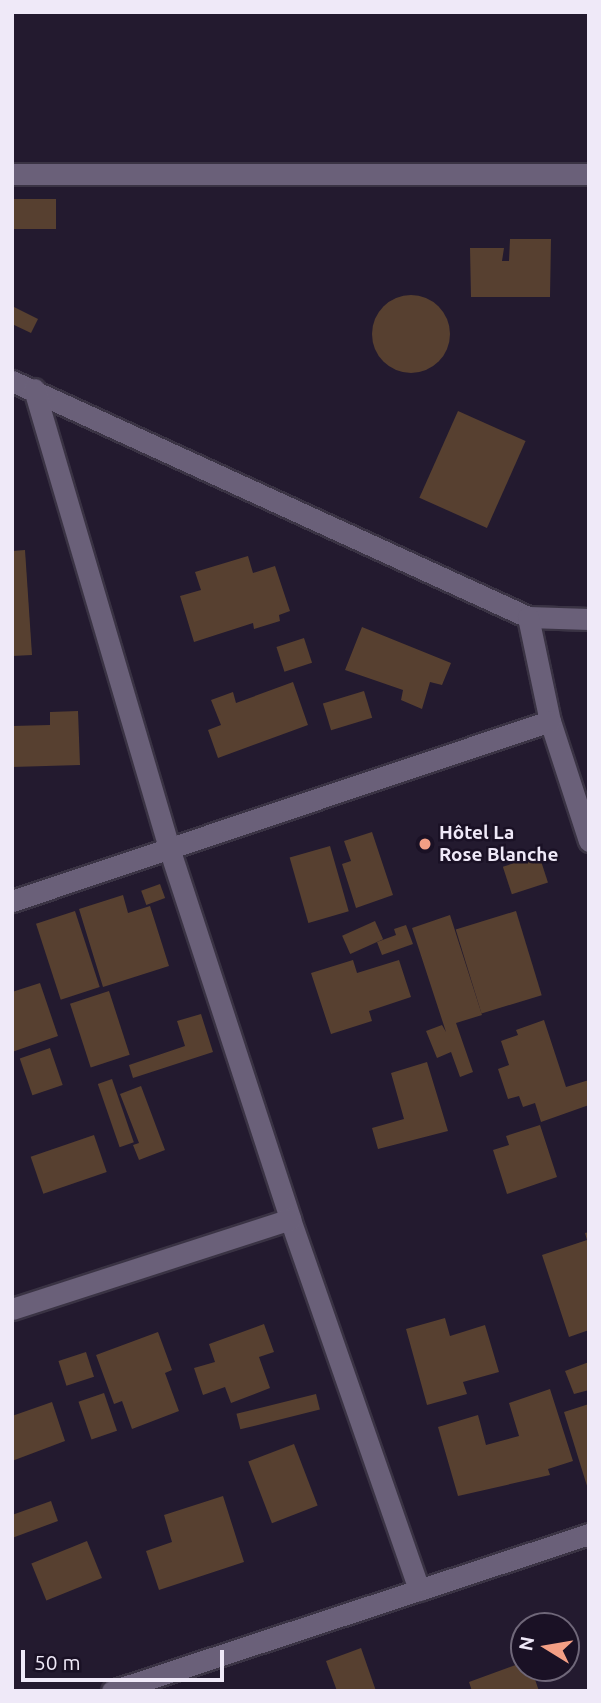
<!DOCTYPE html>
<html>
<head>
<meta charset="utf-8">
<style>
  body { margin:0 }
  #map { position:relative; width:601px; height:1703px; overflow:hidden; background:#231a2f; font-family:Ubuntu,sans-serif }
  div>[style] { position:absolute }
  .building>* { inset:0; background:#574030; transform-origin:0 0 }
  .round { border-radius:50% }
  .roads { filter:drop-shadow(2px 0 #3a3344) drop-shadow(-2px 0 #3a3344) drop-shadow(0 2px #3a3344) drop-shadow(0 -2px #3a3344) }
  .minor>* { height:21px; margin:-10.5px; padding:0 10.5px; transform-origin:10.5px; border-radius:10.5px; background:#6a6079 }
  .dots>* { width:19px; height:19px; translate:-50% -50%; box-sizing:border-box; border:4px solid #1a1125; border-radius:50% }
  span { translate:-50% -50%; white-space:nowrap; text-align:center; line-height:1.15; -webkit-text-stroke:5px #1a1125; paint-order:stroke }
  .poi-label { font-size:19px; color:#efe9f8; font-weight:700 }
  .left { translate:0 -50%; text-align:left }
  .frame { position:absolute; inset:0; border:14px solid #efe9f8; pointer-events:none }
  .north { position:absolute; left:510px; top:1612px; width:70px; height:70px; box-sizing:border-box; background:#1a1125; border:2px solid #6f6779; border-radius:50%; rotate:281deg; font-size:19px; font-weight:700; line-height:28px; text-align:center; color:#efe9f8 }
  .north::after { content:''; display:block; margin:auto; width:24px; height:32px; background:#f39f85; clip-path:polygon(50% 0,100% 100%,50% 72%,0 100%) }
  .scale { position:absolute; left:21px; top:1650px; width:203px; height:32px; box-sizing:border-box; border:4px solid #efe9f8; border-top:0; padding-left:9px; font-size:21px; line-height:24px; white-space:nowrap; color:#efe9f8; -webkit-text-stroke:5px #1a1125; paint-order:stroke }
</style>
</head>
<body>
<div id="map">
  <div class="building">
    <div style="left:12px;top:199px;width:44px;height:30px"></div>
    <div style="clip-path:polygon(510px 239px,551px 239px,550px 297px,471px 297px,470px 248px,504px 248px,502px 261px,509px 261px)"></div>
    <div class="round" style="left:372px;top:295px;width:78px;height:78px"></div>
    <div style="clip-path:polygon(12px 306px,38px 319px,31px 333px,12px 324px)"></div>
    <div style="left:458px;top:411px;width:74px;height:95px;rotate:24deg"></div>
    <div style="clip-path:polygon(25px 550px,32px 655px,12px 656px,12px 551px)"></div>
    <div style="clip-path:polygon(248px 556px,253px 573px,275px 566px,290px 611px,279px 615px,280px 621px,254px 629px,253px 623px,194px 642px,180px 596px,201px 590px,195px 572px)"></div>
    <div style="clip-path:polygon(362px 627px,451px 663px,442px 685px,430px 682px,422px 709px,401px 700px,403px 690px,345px 670px)"></div>
    <div style="left:304px;top:638px;width:26px;height:29px;rotate:72deg"></div>
    <div style="clip-path:polygon(293px 682px,308px 725px,218px 758px,208px 730px,221px 725px,211px 700px,233px 692px,236px 703px)"></div>
    <div style="left:364px;top:691px;width:28px;height:43px;rotate:73deg"></div>
    <div style="clip-path:polygon(78px 711px,80px 765px,12px 767px,12px 726px,50px 725px,50px 712px)"></div>
    <div style="clip-path:polygon(372px 832px,393px 895px,356px 908px,342px 864px,351px 861px,344px 841px)"></div>
    <div style="left:330px;top:846px;width:68px;height:42px;rotate:74deg"></div>
    <div style="left:539px;top:855px;width:29px;height:38px;rotate:72deg"></div>
    <div style="left:160px;top:884px;width:15px;height:20px;rotate:70deg"></div>
    <div style="clip-path:polygon(123px 895px,128px 913px,150px 906px,169px 966px,103px 987px,79px 909px)"></div>
    <div style="left:75px;top:911px;width:80px;height:41px;rotate:72deg"></div>
    <div style="left:516px;top:911px;width:88px;height:63px;rotate:73deg"></div>
    <div style="clip-path:polygon(450px 915px,482px 1015px,456px 1023px,473px 1072px,460px 1077px,451px 1052px,437px 1058px,426px 1031px,442px 1025px,446px 1032px,412px 928px)"></div>
    <div style="left:375px;top:921px;width:20px;height:36px;rotate:66deg"></div>
    <div style="clip-path:polygon(406px 925px,413px 944px,382px 955px,377px 942px,396px 935px,394px 929px)"></div>
    <div style="clip-path:polygon(353px 960px,357px 973px,399px 960px,411px 997px,369px 1011px,372px 1021px,331px 1034px,311px 973px)"></div>
    <div style="clip-path:polygon(40px 983px,58px 1036px,12px 1052px,12px 992px)"></div>
    <div style="left:109px;top:991px;width:67px;height:41px;rotate:72deg"></div>
    <div style="clip-path:polygon(201px 1014px,213px 1052px,133px 1078px,129px 1065px,185px 1046px,177px 1021px)"></div>
    <div style="clip-path:polygon(544px 1020px,566px 1087px,589px 1080px,589px 1105px,541px 1122px,535px 1103px,523px 1107px,519px 1096px,508px 1099px,498px 1069px,509px 1065px,501px 1041px,518px 1035px,516px 1030px)"></div>
    <div style="left:50px;top:1048px;width:39px;height:32px;rotate:71deg"></div>
    <div style="clip-path:polygon(427px 1062px,448px 1131px,378px 1149px,372px 1128px,404px 1119px,391px 1073px)"></div>
    <div style="left:112px;top:1079px;width:67px;height:15px;rotate:71deg"></div>
    <div style="clip-path:polygon(141px 1086px,165px 1150px,139px 1160px,133px 1145px,139px 1143px,120px 1094px)"></div>
    <div style="clip-path:polygon(540px 1125px,557px 1177px,507px 1194px,493px 1150px,509px 1145px,506px 1136px)"></div>
    <div style="left:94px;top:1135px;width:39px;height:67px;rotate:71deg"></div>
    <div style="clip-path:polygon(589px 1232px,589px 1330px,569px 1337px,542px 1255px,587px 1240px,585px 1233px)"></div>
    <div style="clip-path:polygon(445px 1318px,450px 1336px,485px 1325px,499px 1372px,463px 1382px,467px 1394px,427px 1405px,406px 1329px)"></div>
    <div style="clip-path:polygon(264px 1324px,274px 1352px,259px 1357px,270px 1388px,231px 1403px,225px 1387px,203px 1395px,194px 1368px,215px 1362px,209px 1344px)"></div>
    <div style="clip-path:polygon(158px 1332px,172px 1370px,165px 1373px,179px 1411px,132px 1429px,122px 1401px,114px 1404px,96px 1355px)"></div>
    <div style="left:86px;top:1352px;width:26px;height:29px;rotate:72deg"></div>
    <div style="clip-path:polygon(589px 1362px,589px 1390px,574px 1394px,565px 1371px)"></div>
    <div style="clip-path:polygon(550px 1389px,573px 1461px,548px 1469px,550px 1475px,458px 1496px,438px 1427px,478px 1415px,486px 1445px,519px 1436px,509px 1403px)"></div>
    <div style="left:104px;top:1393px;width:40px;height:27px;rotate:71deg"></div>
    <div style="left:316px;top:1394px;width:16px;height:82px;rotate:76deg"></div>
    <div style="clip-path:polygon(52px 1402px,65px 1441px,12px 1461px,12px 1416px)"></div>
    <div style="clip-path:polygon(589px 1404px,589px 1489px,588px 1489px,564px 1412px)"></div>
    <div style="left:294px;top:1444px;width:66px;height:49px;rotate:69deg"></div>
    <div style="clip-path:polygon(223px 1496px,244px 1562px,159px 1590px,146px 1551px,172px 1542px,164px 1515px)"></div>
    <div style="clip-path:polygon(51px 1501px,58px 1521px,12px 1538px,12px 1515px)"></div>
    <div style="left:87px;top:1541px;width:40px;height:60px;rotate:68deg"></div>
    <div style="clip-path:polygon(361px 1648px,376px 1691px,337px 1691px,326px 1661px)"></div>
    <div style="clip-path:polygon(524px 1662px,524px 1668px,531px 1668px,539px 1691px,472px 1691px,469px 1682px)"></div>
  </div>
  <div class="roads">
    <div class="minor">
      <div style="left:12px;top:174px;width:577px"></div>
      <div style="left:12px;top:381px;width:567px;rotate:24.58deg"></div>
      <div style="left:528px;top:617px;width:61px;rotate:1.9deg"></div>
      <div style="left:34px;top:389px;width:482px;rotate:73.6deg"></div>
      <div style="left:170px;top:851px;width:387px;rotate:71.9deg"></div>
      <div style="left:290px;top:1219px;width:393px;rotate:70.8deg"></div>
      <div style="left:528px;top:617px;width:106px;rotate:78.1deg"></div>
      <div style="left:550px;top:721px;width:126px;rotate:72deg"></div>
      <div style="left:12px;top:901px;width:567px;rotate:-18.5deg"></div>
      <div style="left:12px;top:1309px;width:292px;rotate:-17.9deg"></div>
      <div style="left:112px;top:1691px;width:502px;rotate:-18.22deg"></div>
    </div>
  </div>
  <div class="dots">
    <div style="left:425px;top:844px;background:#f39f85"></div>
  </div>
  <div class="poi-label">
    <span class="left" style="left:439px;top:844px">Hôtel La<br>Rose Blanche</span>
  </div>
  <div class="frame"></div>
  <div class="north">N</div>
  <div class="scale">50 m</div>
</div>
</body>
</html>
